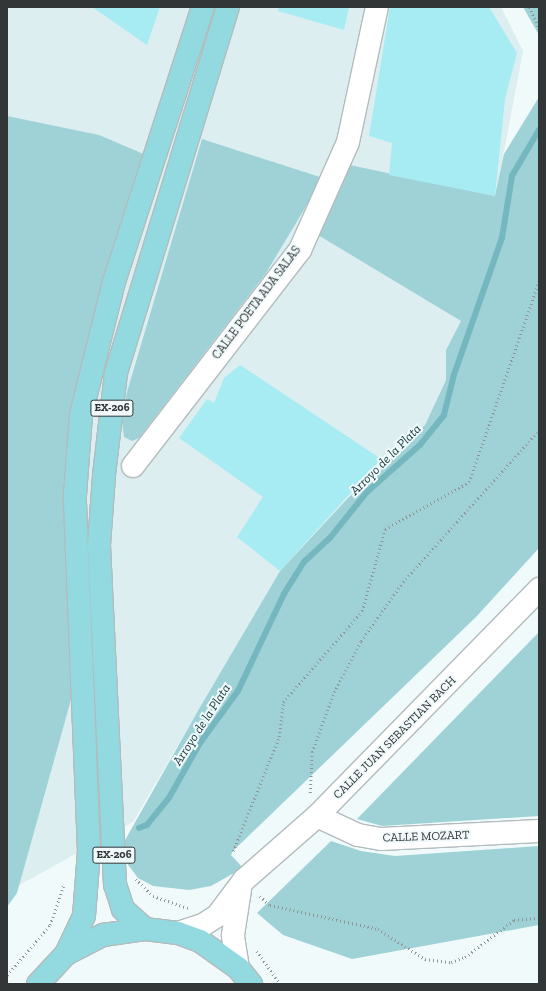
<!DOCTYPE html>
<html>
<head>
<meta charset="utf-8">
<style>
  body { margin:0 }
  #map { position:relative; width:546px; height:991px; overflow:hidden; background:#f0fafb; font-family:"Zilla Slab",serif }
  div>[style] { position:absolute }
  .built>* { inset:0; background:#dceef0 }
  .green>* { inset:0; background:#9ed2d7 }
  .stream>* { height:5.5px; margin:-2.75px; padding:0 2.75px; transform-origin:2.75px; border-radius:2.75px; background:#74b7be }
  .building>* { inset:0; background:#a7ecf3 }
  .path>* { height:2.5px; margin-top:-1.25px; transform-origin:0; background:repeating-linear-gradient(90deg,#909697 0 1px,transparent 0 4px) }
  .roads { filter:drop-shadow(1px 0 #b3bcbd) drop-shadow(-1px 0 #b3bcbd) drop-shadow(0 1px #b3bcbd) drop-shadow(0 -1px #b3bcbd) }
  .minor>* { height:22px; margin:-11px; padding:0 11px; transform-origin:11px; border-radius:11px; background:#fff }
  .major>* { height:22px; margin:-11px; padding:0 11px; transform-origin:11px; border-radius:11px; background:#92dae0 }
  span { translate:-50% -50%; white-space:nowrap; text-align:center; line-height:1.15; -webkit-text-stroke:4px #f0fafb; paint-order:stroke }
  .shield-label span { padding:1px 3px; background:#f0fafb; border:1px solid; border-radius:3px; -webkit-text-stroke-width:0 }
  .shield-label { font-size:11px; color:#333637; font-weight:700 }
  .street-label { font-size:12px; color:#333637 }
  .water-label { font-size:13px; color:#17393c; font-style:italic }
  .frame { position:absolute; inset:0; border:8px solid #333637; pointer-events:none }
</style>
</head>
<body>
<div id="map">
  <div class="built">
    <div style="clip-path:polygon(7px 7px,501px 7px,523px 51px,478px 289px,446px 350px,446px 380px,425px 425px,348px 498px,280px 571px,133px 822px,7px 892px)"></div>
  </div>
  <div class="green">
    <div style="clip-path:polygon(523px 7px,539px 7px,539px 35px)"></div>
    <div style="clip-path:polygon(539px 97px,539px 548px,476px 617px,233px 851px,231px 855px,243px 868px,211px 886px,189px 890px,153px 886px,138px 878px,126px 862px,124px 842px,199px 709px,280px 571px,348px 498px,425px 425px,446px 380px,446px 350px,461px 321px,318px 235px,350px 165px,495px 196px,504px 154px)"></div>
    <div style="clip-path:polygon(7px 116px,99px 135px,160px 161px,113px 303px,88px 415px,79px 671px,17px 893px,7px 907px)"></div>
    <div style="clip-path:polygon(202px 139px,323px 178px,266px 273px,139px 438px,132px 441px,124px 437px,122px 422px,127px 392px)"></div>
    <div style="clip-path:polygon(539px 632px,539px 816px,382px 826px,357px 819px)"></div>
    <div style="clip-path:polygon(331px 841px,361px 851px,395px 856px,539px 846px,539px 925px,352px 959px,283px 935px,257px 913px)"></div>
  </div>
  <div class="stream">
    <div style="left:139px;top:828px;width:9px;rotate:-21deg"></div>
    <div style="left:147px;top:825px;width:35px;rotate:-51deg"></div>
    <div style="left:169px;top:798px;width:63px;rotate:-60.6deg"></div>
    <div style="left:200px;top:743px;width:64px;rotate:-53.8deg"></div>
    <div style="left:238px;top:691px;width:107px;rotate:-64.6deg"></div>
    <div style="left:284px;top:594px;width:38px;rotate:-58deg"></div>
    <div style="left:304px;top:562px;width:35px;rotate:-43deg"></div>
    <div style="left:330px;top:538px;width:59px;rotate:-51.2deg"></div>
    <div style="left:367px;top:492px;width:71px;rotate:-41.6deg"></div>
    <div style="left:420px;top:445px;width:38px;rotate:-51deg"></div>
    <div style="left:444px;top:415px;width:41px;rotate:-76deg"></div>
    <div style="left:454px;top:375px;width:145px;rotate:-70.7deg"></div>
    <div style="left:502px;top:238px;width:63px;rotate:-80.8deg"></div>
    <div style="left:512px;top:176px;width:53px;rotate:-59.6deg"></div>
  </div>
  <div class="building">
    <div style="clip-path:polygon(92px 7px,160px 7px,147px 45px)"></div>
    <div style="clip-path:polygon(279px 7px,349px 7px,344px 30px,278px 11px)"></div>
    <div style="clip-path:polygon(390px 7px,489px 7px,517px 53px,505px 99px,495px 196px,389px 175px,392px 143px,369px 136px)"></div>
    <div style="clip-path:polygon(240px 365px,381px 459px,280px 571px,237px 537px,263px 497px,179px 438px,207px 399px,214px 403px,224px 378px)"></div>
  </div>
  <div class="path">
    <div style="left:530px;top:7px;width:23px;rotate:67deg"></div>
    <div style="left:310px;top:793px;width:41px;rotate:-87.2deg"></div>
    <div style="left:312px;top:752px;width:64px;rotate:-69.9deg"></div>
    <div style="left:334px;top:692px;width:58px;rotate:-62.1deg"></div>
    <div style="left:361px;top:641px;width:72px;rotate:-54.6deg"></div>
    <div style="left:403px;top:582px;width:204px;rotate:-48.2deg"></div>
    <div style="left:233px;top:851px;width:123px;rotate:-68deg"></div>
    <div style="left:279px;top:737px;width:35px;rotate:-83deg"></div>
    <div style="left:283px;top:702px;width:121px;rotate:-49deg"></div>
    <div style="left:362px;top:611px;width:85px;rotate:-74.3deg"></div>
    <div style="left:385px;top:529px;width:96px;rotate:-29.2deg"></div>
    <div style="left:469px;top:482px;width:213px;rotate:-70.8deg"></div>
    <div style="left:136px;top:879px;width:24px;rotate:45deg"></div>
    <div style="left:153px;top:896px;width:37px;rotate:19deg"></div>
    <div style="left:260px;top:896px;width:13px;rotate:42deg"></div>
    <div style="left:270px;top:905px;width:111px;rotate:12.5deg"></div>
    <div style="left:378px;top:929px;width:56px;rotate:32.6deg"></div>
    <div style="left:425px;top:959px;width:26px;rotate:7deg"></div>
    <div style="left:451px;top:962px;width:15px;rotate:-20deg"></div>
    <div style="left:465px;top:957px;width:61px;rotate:-37.1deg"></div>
    <div style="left:514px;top:920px;width:25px;rotate:-5deg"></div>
    <div style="left:257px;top:951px;width:40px;rotate:55.1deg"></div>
    <div style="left:7px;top:975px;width:66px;rotate:-49.3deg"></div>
    <div style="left:50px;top:925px;width:43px;rotate:-71.1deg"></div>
  </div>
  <div class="roads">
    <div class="minor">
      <div style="left:133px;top:466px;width:273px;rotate:-52.3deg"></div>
      <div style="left:300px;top:250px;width:118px;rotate:-66deg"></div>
      <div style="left:348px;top:142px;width:138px;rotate:-77.9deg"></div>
      <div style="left:317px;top:816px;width:45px;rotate:24.9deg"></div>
      <div style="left:358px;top:835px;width:23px;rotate:10deg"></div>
      <div style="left:381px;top:839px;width:158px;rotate:-2.9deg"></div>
      <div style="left:178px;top:933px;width:26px;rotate:-18deg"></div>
      <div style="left:203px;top:925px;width:17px;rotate:-33deg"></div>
      <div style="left:217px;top:916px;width:45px;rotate:-53.1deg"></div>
      <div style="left:244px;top:880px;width:97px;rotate:-41.2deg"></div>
      <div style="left:317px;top:816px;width:318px;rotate:-45.6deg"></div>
      <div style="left:238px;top:968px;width:33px;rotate:-99deg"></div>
      <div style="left:233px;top:935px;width:46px;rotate:-81.2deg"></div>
    </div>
    <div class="major">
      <div style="left:145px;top:929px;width:30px;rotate:-138deg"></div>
      <div style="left:123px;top:909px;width:25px;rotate:-108deg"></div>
      <div style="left:115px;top:885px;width:340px;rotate:-92.7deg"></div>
      <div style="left:99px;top:545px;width:70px;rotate:-85.9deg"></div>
      <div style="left:104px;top:475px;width:103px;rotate:-83.3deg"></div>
      <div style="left:116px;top:373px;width:383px;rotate:-73deg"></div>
      <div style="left:66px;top:954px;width:42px;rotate:-64.7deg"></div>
      <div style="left:84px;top:916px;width:65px;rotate:-85.6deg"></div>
      <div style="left:89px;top:851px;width:356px;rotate:-92.3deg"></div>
      <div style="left:75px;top:495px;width:80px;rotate:-85.7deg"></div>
      <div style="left:81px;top:415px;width:137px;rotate:-76.1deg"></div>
      <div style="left:114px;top:282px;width:289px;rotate:-72.1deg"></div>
      <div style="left:38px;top:984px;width:41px;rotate:-47deg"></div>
      <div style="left:66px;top:954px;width:42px;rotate:-27.2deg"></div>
      <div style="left:103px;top:935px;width:42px;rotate:-8.1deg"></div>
      <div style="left:145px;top:929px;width:33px;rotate:7deg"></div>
      <div style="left:178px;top:933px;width:23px;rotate:20deg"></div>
      <div style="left:200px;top:941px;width:47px;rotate:35.4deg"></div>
      <div style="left:238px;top:968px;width:21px;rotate:51deg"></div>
    </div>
  </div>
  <div class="shield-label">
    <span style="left:112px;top:408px">EX-206</span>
    <span style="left:114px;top:855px">EX-206</span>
  </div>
  <div class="street-label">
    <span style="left:257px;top:303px;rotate:-53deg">CALLE POETA ADA SALAS</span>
    <span style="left:395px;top:738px;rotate:-45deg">CALLE JUAN SEBASTIAN BACH</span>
    <span style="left:426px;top:837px;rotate:-2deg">CALLE MOZART</span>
  </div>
  <div class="water-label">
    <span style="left:386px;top:460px;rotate:-45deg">Arroyo de la Plata</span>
    <span style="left:202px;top:725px;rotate:-57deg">Arroyo de la Plata</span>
  </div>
  <div class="frame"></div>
</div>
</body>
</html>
